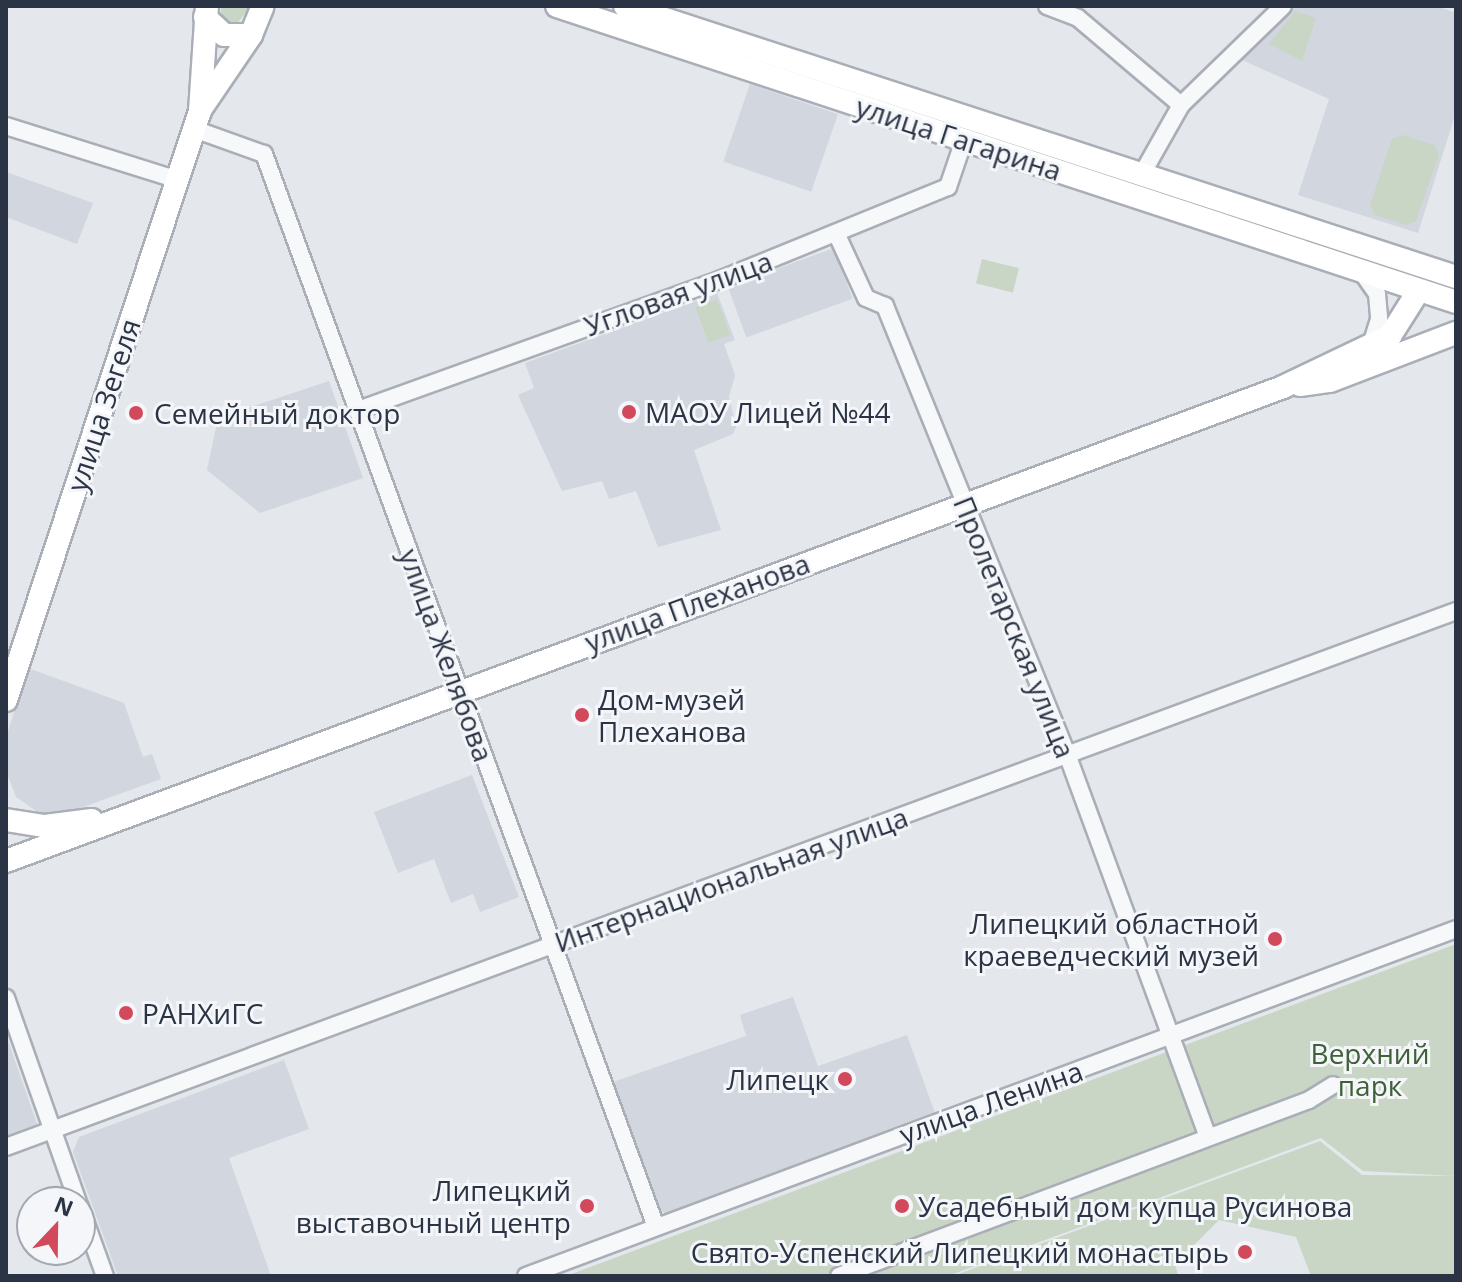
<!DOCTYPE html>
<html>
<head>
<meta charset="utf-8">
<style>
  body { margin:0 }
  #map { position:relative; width:1462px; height:1282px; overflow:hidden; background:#e4e7ec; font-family:"Open Sans",sans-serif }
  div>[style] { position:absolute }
  .built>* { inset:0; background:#d2d6de; transform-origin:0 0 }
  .green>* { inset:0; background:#c9d6c5; transform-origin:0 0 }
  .roads { filter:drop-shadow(2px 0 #a9aeb7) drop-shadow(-2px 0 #a9aeb7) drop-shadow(0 2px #a9aeb7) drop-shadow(0 -2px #a9aeb7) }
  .minor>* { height:16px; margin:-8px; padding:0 8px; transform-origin:8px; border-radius:8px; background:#f7f8fa }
  .major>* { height:22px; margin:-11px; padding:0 11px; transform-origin:11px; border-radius:11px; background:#fff }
  .dots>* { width:22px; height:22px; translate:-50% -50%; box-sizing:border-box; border:4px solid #f4f6f9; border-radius:50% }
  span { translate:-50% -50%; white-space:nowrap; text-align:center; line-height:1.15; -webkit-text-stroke:6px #f4f6f9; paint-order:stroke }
  .street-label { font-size:28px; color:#2b3445 }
  .poi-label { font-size:28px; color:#2b3445 }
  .left { translate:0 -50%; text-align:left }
  .right { translate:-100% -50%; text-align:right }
  .park-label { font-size:28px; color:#3f6138 }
  .frame { position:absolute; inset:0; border:8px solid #2b3445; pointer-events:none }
  .north { position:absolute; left:16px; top:1186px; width:80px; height:80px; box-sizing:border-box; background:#f4f6f9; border:2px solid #a4a8b1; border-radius:50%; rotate:22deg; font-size:22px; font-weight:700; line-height:32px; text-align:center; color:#2b3445 }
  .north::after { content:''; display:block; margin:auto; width:28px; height:36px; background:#d1495b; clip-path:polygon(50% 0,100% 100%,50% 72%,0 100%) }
</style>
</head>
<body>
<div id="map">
  <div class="built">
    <div style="clip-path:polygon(1292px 6px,1436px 6px,1456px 13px,1456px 112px,1418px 233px,1298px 195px,1329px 99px,1240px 59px)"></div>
    <div style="left:750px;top:84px;width:93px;height:82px;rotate:19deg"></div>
    <div style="clip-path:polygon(6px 172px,93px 203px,77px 244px,6px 217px)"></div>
    <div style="left:834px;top:248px;width:54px;height:113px;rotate:70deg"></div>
    <div style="clip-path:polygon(717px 293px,735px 340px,724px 344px,735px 375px,729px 397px,736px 427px,733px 434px,694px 450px,721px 530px,658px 547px,636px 491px,609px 499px,602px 481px,562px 491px,518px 395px,534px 388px,525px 363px)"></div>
    <div style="clip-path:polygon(329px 381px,363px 478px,260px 513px,207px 470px,218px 418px)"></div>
    <div style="clip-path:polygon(28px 668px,124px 703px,143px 757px,152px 754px,161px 779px,61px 815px,42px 815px,16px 797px,6px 771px,6px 738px)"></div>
    <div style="clip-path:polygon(472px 775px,519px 897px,480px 912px,473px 894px,451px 903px,434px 859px,398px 873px,374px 812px)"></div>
    <div style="clip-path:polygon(793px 997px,818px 1066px,907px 1035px,936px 1116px,669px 1215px,656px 1208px,613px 1082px,746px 1036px,740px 1015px)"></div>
    <div style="clip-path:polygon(6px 1035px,37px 1124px,32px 1136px,6px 1145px)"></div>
    <div style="clip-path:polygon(284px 1060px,309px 1129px,229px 1158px,271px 1276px,118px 1276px,73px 1152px,79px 1137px)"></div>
  </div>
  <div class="green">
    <div style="clip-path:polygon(221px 6px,251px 6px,236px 25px,221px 17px)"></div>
    <div style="clip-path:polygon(1295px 11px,1316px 18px,1302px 61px,1269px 44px)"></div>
    <div style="clip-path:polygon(1402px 135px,1434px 145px,1439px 154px,1416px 221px,1406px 225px,1375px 215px,1370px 206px,1392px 139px)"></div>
    <div style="left:982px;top:259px;width:38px;height:25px;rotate:14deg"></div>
    <div style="left:717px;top:299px;width:38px;height:23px;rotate:70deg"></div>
    <div style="clip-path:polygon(1456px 944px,1456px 1276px,1311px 1276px,1296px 1237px,1219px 1220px,1175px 1264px,1178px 1276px,953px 1276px,1320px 1141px,1362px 1175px,1455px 1176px,1363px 1171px,1321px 1138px,948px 1276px,566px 1276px)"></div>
  </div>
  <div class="roads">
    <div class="minor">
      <div style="left:1047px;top:6px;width:33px;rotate:21deg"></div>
      <div style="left:1078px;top:18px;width:135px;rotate:40.2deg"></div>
      <div style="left:6px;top:126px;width:180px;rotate:17.4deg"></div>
      <div style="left:194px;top:129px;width:74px;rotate:19.7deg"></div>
      <div style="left:264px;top:154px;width:1142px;rotate:69.93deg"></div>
      <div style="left:1142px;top:174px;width:79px;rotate:-60.5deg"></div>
      <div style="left:1181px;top:105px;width:142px;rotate:-44.1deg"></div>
      <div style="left:837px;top:235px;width:69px;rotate:65.3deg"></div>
      <div style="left:866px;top:298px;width:21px;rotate:23deg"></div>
      <div style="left:885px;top:306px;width:484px;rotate:67.9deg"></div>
      <div style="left:1067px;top:754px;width:408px;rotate:69.8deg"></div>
      <div style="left:1361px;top:271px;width:28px;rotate:55deg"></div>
      <div style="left:1377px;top:294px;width:25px;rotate:85deg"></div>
      <div style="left:1379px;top:319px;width:30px;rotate:107deg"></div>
      <div style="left:358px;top:410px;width:387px;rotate:-19.8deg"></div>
      <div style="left:722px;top:279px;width:244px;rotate:-22.2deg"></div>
      <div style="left:948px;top:187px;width:50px;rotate:-71.2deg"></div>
      <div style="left:6px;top:998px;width:216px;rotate:70.6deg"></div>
      <div style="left:6px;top:1147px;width:1546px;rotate:-20.29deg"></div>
      <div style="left:80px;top:1207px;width:73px;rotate:70.1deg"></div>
      <div style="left:526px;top:1276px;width:993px;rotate:-20.46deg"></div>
      <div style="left:839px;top:1276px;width:502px;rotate:-20.53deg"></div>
      <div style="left:1309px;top:1100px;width:28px;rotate:-32deg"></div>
    </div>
    <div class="major">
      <div style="left:557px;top:6px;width:946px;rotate:18.22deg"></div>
      <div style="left:625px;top:6px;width:874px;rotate:18.06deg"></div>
      <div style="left:205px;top:17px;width:26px;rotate:43deg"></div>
      <div style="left:224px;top:35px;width:27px"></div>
      <div style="left:200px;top:110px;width:91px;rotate:-55.8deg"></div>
      <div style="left:251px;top:35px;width:31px;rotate:-68deg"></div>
      <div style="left:1300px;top:385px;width:30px;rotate:-8deg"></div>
      <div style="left:1330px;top:381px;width:135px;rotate:-20.9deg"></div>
      <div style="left:6px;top:700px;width:620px;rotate:-71.77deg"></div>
      <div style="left:200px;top:111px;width:105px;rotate:-86.2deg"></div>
      <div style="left:6px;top:820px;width:39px;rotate:9deg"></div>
      <div style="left:45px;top:826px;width:47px;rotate:-7.3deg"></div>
      <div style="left:6px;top:861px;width:1362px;rotate:-20.36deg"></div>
      <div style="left:1283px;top:387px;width:119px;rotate:-25.5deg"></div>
      <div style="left:1390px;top:336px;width:54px;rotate:-57.8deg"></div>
    </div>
  </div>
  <div class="dots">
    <div style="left:629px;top:412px;background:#d1495b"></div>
    <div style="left:136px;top:413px;background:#d1495b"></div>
    <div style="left:582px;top:715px;background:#d1495b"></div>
    <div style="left:1275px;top:939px;background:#d1495b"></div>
    <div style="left:126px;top:1013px;background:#d1495b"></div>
    <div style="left:845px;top:1079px;background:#d1495b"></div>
    <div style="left:587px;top:1206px;background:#d1495b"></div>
    <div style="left:902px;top:1206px;background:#d1495b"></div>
    <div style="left:1245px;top:1252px;background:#d1495b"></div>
  </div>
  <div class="street-label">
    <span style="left:959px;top:138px;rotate:18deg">улица Гагарина</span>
    <span style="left:678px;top:293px;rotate:-20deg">Угловая улица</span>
    <span style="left:103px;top:405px;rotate:-72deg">улица Зегеля</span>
    <span style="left:697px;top:602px;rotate:-20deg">улица Плеханова</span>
    <span style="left:1015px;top:627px;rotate:68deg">Пролетарская улица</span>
    <span style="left:447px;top:655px;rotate:70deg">улица Желябова</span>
    <span style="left:731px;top:879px;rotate:-20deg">Интернациональная улица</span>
    <span style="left:991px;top:1102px;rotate:-20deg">улица Ленина</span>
  </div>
  <div class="poi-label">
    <span class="left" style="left:645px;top:412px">МАОУ Лицей №44</span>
    <span class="left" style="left:154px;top:413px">Семейный доктор</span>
    <span class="left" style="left:598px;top:715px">Дом-музей<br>Плеханова</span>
    <span class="right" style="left:1259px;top:939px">Липецкий областной<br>краеведческий музей</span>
    <span class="left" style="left:142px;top:1013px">РАНХиГС</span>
    <span class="right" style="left:829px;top:1079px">Липецк</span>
    <span class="right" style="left:571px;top:1206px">Липецкий<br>выставочный центр</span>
    <span class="left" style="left:918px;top:1206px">Усадебный дом купца Русинова</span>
    <span class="right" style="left:1229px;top:1252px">Свято-Успенский Липецкий монастырь</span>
  </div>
  <div class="park-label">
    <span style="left:1370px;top:1069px">Верхний<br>парк</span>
  </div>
  <div class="frame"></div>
  <div class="north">N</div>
</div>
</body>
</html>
